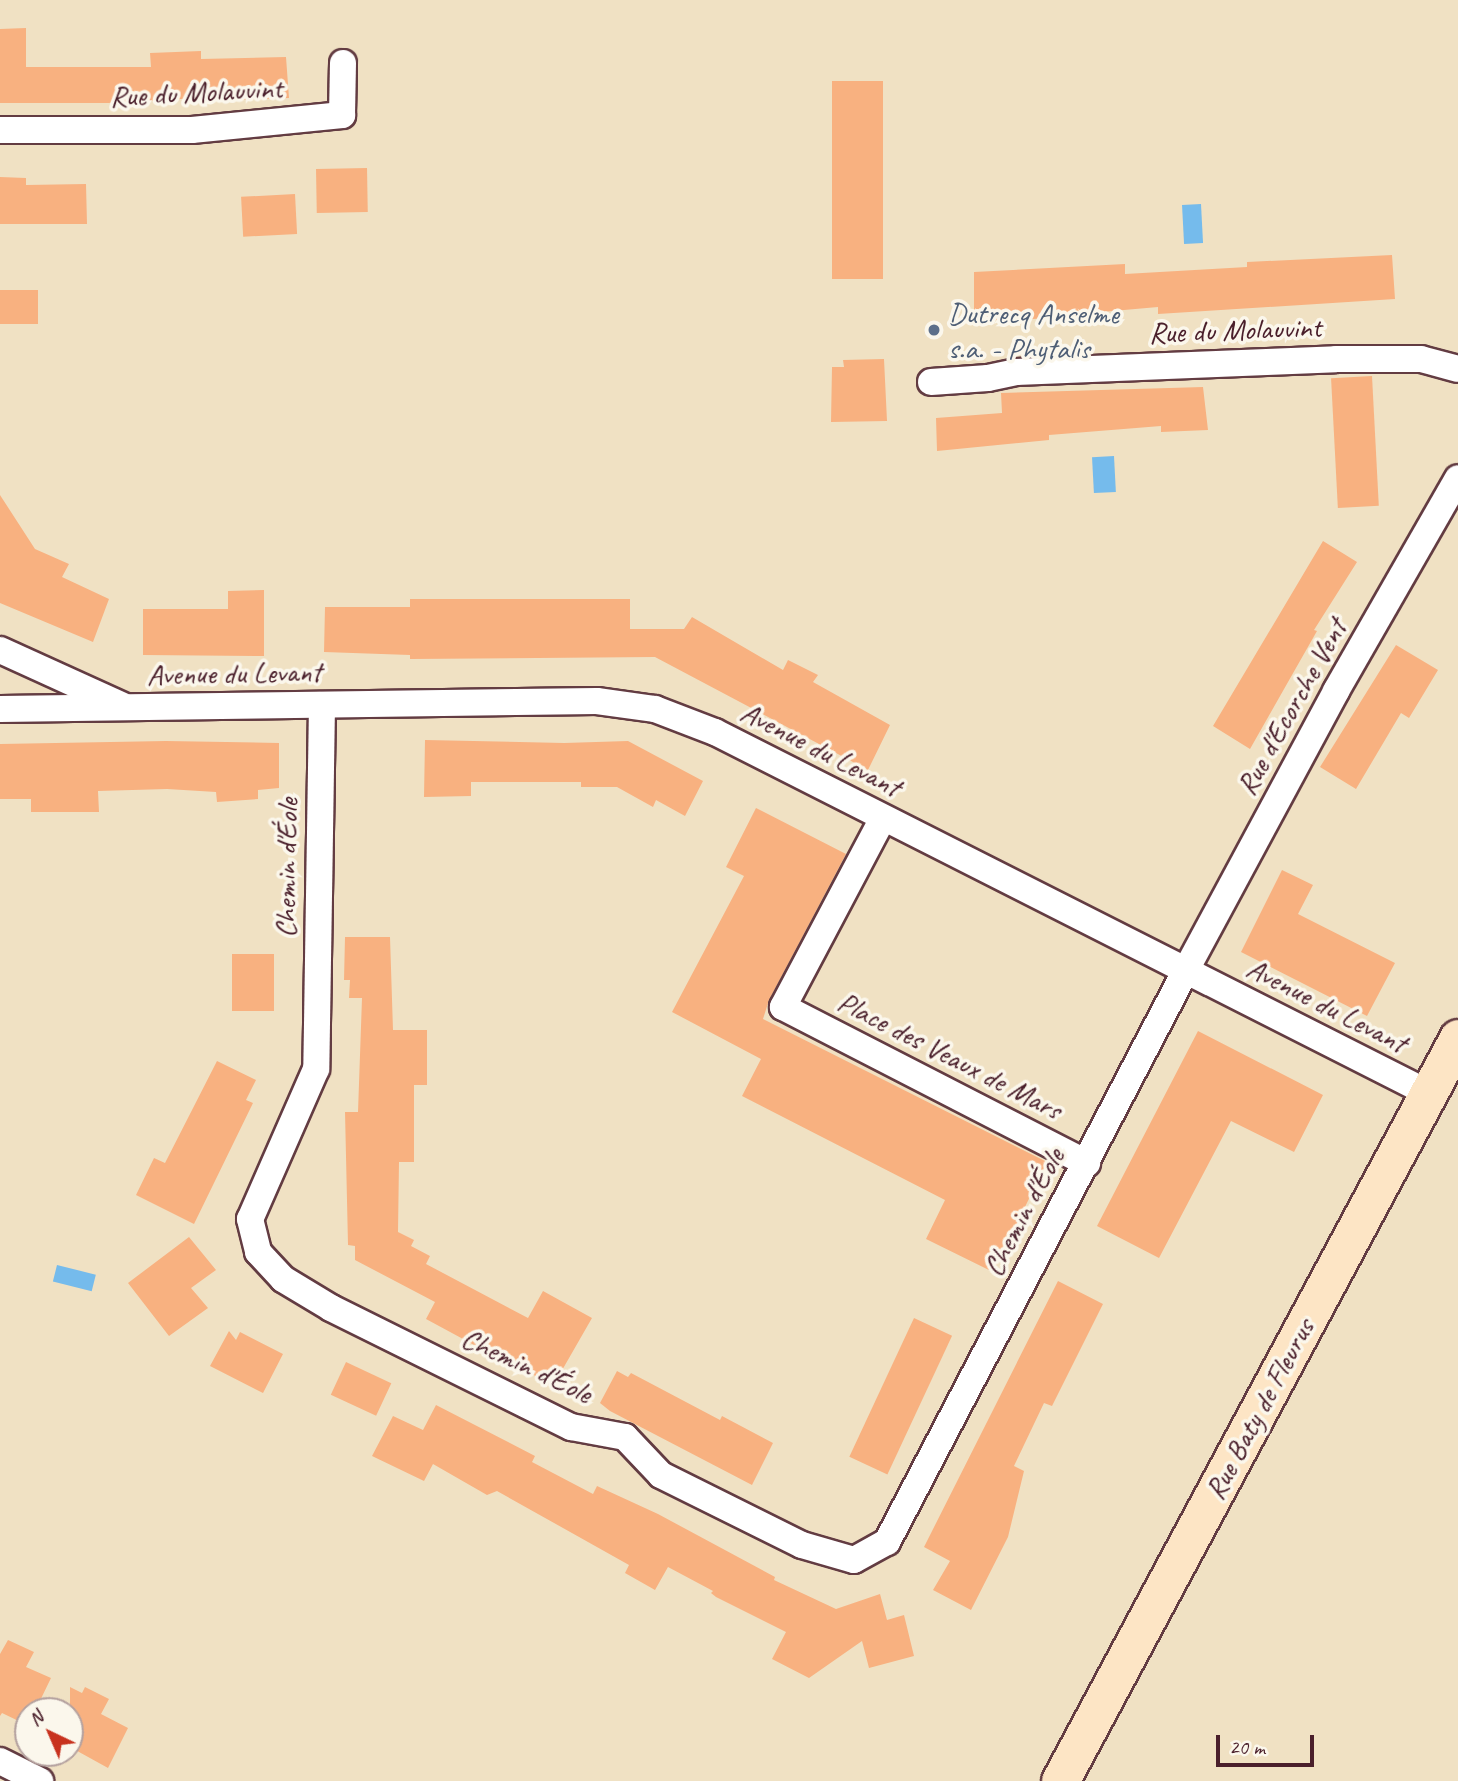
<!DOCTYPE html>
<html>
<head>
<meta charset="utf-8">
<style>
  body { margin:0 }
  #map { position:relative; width:1458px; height:1781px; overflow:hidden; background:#f0e1c3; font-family:Caveat,sans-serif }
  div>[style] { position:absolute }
  .water>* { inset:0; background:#75bbec; transform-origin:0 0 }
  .building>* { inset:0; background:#f8b180; transform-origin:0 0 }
  .roads { filter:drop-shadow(2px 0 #633c42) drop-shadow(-2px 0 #633c42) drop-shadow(0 2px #633c42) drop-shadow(0 -2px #633c42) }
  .street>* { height:26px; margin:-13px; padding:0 13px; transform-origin:13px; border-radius:13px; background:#fff }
  .secondary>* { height:37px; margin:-18.5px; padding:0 18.5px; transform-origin:18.5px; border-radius:18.5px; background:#fde5c5 }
  .dots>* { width:19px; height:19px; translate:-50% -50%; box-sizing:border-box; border:4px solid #fbf7ec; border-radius:50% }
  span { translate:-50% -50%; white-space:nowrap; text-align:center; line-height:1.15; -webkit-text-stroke:7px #fbf7ec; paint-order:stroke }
  .street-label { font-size:30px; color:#4a1f2b }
  .service-label { font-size:30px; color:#4e5e75 }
  .left { translate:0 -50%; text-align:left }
  .north { position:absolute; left:14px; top:1697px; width:70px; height:70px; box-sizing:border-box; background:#fbf7ec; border:2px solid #b4a19f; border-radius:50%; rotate:316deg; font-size:19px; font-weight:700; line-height:28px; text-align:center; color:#4a1f2b }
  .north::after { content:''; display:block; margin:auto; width:24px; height:32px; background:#c8321e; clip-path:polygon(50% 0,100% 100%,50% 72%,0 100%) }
  .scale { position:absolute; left:1216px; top:1735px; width:98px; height:32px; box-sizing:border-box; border:4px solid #4a1f2b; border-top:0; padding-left:9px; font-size:21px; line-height:24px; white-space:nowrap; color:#4a1f2b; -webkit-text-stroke:5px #fbf7ec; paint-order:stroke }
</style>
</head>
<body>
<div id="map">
  <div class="water">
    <div style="left:1201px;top:204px;width:39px;height:19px;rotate:87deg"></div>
    <div style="left:1114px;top:456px;width:36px;height:22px;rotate:87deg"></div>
    <div style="left:57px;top:1265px;width:40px;height:17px;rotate:14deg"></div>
  </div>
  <div class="building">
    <div style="clip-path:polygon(26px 28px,26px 67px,151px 67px,150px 53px,201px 51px,201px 59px,286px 57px,289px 98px,237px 100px,237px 96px,108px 103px,0 103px,0 29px)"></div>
    <div style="left:832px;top:81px;width:51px;height:198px"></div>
    <div style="left:367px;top:168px;width:44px;height:51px;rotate:89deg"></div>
    <div style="clip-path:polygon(0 177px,26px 178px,26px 185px,86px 184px,87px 224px,0 224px)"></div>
    <div style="left:295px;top:194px;width:40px;height:54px;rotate:87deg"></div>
    <div style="clip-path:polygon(1392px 255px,1395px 299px,1158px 314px,1158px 307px,1090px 313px,1090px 317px,974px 321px,974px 272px,1125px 264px,1125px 274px,1247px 267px,1247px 262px)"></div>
    <div style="left:0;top:290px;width:38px;height:34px"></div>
    <div style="clip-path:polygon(884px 359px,887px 421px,831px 422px,832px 367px,844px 367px,843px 360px)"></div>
    <div style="left:1372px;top:376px;width:130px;height:41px;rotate:87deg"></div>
    <div style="clip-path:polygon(1203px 387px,1208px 430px,1161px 432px,1161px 426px,1049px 435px,1049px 440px,937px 451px,936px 418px,1002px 413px,1001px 393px)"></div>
    <div style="clip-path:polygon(0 495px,35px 549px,69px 564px,62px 577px,109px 599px,93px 642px,0 603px)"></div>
    <div style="clip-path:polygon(1323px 541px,1357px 562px,1314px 630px,1317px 631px,1250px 749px,1213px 726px)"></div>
    <div style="clip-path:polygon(264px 590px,264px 656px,143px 655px,143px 609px,228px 609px,228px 591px)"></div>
    <div style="clip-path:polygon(410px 599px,630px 599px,630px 629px,684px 629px,692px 617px,783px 670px,788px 660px,818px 675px,813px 682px,890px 725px,868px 770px,655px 657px,410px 659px,410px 655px,324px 652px,325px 607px,410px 607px)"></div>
    <div style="clip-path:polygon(1396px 645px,1438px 670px,1409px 718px,1401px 713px,1356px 789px,1320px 767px)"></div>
    <div style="clip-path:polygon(425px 740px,564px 743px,628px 741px,703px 781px,685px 816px,656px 800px,653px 807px,617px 787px,581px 787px,581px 782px,471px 782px,471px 796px,424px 797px)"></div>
    <div style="clip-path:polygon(166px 741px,279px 743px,279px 788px,258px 790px,258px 799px,217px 802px,216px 792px,167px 789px,98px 791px,99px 812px,31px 812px,31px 799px,0 799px,0 744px)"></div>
    <div style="clip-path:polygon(756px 808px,846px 854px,769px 1000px,763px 1019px,1047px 1162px,993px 1272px,926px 1239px,945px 1200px,742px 1096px,761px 1059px,672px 1012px,744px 876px,726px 867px)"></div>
    <div style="clip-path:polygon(1282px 870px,1313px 885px,1298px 914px,1395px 963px,1367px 1016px,1241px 952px)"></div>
    <div style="clip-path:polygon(345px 937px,390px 937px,393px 1030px,427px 1030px,427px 1085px,414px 1085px,414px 1162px,399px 1162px,398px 1232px,414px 1240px,411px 1246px,430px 1256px,426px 1264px,528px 1318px,543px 1291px,592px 1318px,553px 1386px,477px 1343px,476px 1346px,426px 1319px,435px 1302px,355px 1260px,355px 1246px,348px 1245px,345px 1112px,358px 1112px,362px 998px,349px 998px,350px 980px,344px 980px)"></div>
    <div style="left:232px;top:954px;width:42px;height:57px"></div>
    <div style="clip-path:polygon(1198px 1031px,1323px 1095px,1294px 1152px,1231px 1121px,1159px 1258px,1097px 1226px)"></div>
    <div style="clip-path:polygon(217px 1061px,256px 1080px,246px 1100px,253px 1103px,194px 1224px,136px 1195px,154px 1158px,165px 1163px)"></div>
    <div style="clip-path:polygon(189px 1237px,216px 1270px,191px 1288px,208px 1308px,169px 1336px,128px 1283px)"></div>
    <div style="clip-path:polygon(1058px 1281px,1103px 1304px,1052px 1406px,1044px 1403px,1014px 1466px,1024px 1471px,1008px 1537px,971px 1610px,933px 1590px,950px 1561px,924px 1547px)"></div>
    <div style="left:914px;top:1318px;width:42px;height:153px;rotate:25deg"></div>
    <div style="clip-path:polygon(229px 1331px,236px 1340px,240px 1332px,283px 1354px,263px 1393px,210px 1366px)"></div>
    <div style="left:346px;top:1362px;width:50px;height:36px;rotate:25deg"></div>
    <div style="clip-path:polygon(617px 1371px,628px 1377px,631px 1373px,720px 1420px,722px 1416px,773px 1443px,752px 1485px,610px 1411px,600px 1403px)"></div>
    <div style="clip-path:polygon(436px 1405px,535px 1456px,532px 1462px,593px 1494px,597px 1486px,658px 1514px,775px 1577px,774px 1580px,836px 1609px,880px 1594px,887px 1620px,904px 1615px,914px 1656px,869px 1668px,862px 1641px,809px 1678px,772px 1659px,786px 1632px,716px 1597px,711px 1593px,713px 1591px,668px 1567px,655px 1590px,625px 1573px,629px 1565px,497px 1491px,487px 1495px,433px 1464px,424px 1481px,372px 1456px,393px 1416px,423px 1430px)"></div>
    <div style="clip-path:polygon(8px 1640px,34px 1652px,26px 1667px,51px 1678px,35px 1711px,28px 1711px,27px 1725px,2px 1713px,0 1716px,0 1654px)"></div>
    <div style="clip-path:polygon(70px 1687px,82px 1693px,85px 1687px,109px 1699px,101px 1714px,128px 1728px,108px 1768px,70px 1747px)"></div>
  </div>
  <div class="roads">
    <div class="street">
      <div style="left:0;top:130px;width:192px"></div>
      <div style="left:192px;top:130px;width:151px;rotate:-5.7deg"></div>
      <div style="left:342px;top:115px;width:52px;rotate:-88.9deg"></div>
      <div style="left:931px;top:382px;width:57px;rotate:-4deg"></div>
      <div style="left:988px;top:378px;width:29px;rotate:-12deg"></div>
      <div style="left:1016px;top:372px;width:320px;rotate:-2.3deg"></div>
      <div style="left:1336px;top:359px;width:85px"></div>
      <div style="left:1421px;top:359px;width:38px;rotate:15deg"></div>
      <div style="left:0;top:650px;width:133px;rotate:24.4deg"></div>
      <div style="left:322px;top:705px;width:364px;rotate:90.9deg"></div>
      <div style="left:316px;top:1069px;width:164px;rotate:113.7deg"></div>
      <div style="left:250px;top:1219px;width:34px;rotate:76deg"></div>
      <div style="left:258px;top:1252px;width:37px;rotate:47deg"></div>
      <div style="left:283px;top:1279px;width:56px;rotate:31.1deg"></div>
      <div style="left:331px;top:1308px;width:268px;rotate:26.4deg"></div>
      <div style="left:571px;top:1427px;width:55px;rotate:10.5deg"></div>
      <div style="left:625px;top:1437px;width:52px;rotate:46.5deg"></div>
      <div style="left:661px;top:1475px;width:157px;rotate:26.4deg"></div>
      <div style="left:802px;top:1545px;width:54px;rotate:16.1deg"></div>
      <div style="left:854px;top:1560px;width:38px;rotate:-29deg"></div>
      <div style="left:887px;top:1542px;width:645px;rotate:-62.4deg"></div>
      <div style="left:1186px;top:970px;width:317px;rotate:-61.7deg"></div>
      <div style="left:1336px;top:691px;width:245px;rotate:-60.2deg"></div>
      <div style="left:0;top:709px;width:597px;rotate:-0.77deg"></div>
      <div style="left:597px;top:701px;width:59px;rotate:7.9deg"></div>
      <div style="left:655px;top:709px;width:64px;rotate:21deg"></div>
      <div style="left:715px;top:732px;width:799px;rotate:26.85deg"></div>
      <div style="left:883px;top:818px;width:214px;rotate:117.9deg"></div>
      <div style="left:783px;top:1007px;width:342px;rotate:27.2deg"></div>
      <div style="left:0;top:1761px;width:45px;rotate:26.6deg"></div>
    </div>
    <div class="secondary">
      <div style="left:1060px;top:1781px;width:843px;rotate:-61.82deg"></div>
    </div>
  </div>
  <div class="dots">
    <div style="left:934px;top:330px;background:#5c6f8a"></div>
  </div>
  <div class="street-label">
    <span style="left:196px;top:92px;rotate:-3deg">Rue du Molauvint</span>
    <span style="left:1235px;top:330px;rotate:-2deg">Rue du Molauvint</span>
    <span style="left:234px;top:673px;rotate:-1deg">Avenue du Levant</span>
    <span style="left:1291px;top:707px;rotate:-61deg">Rue d'Ecorche Vent</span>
    <span style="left:821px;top:749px;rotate:27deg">Avenue du Levant</span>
    <span style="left:286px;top:868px;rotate:-89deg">Chemin d'Éole</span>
    <span style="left:1327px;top:1005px;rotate:27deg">Avenue du Levant</span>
    <span style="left:950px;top:1055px;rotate:27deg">Place des Veaux de Mars</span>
    <span style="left:1023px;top:1212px;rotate:-62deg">Chemin d'Éole</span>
    <span style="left:527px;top:1365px;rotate:25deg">Chemin d'Éole</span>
    <span style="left:1259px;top:1409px;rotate:-62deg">Rue Baty de Fleurus</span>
  </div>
  <div class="service-label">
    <span class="left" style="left:948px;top:330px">Dutrecq Anselme<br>s.a. - Phytalis</span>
  </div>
  <div class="north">N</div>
  <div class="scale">20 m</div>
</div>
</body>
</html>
